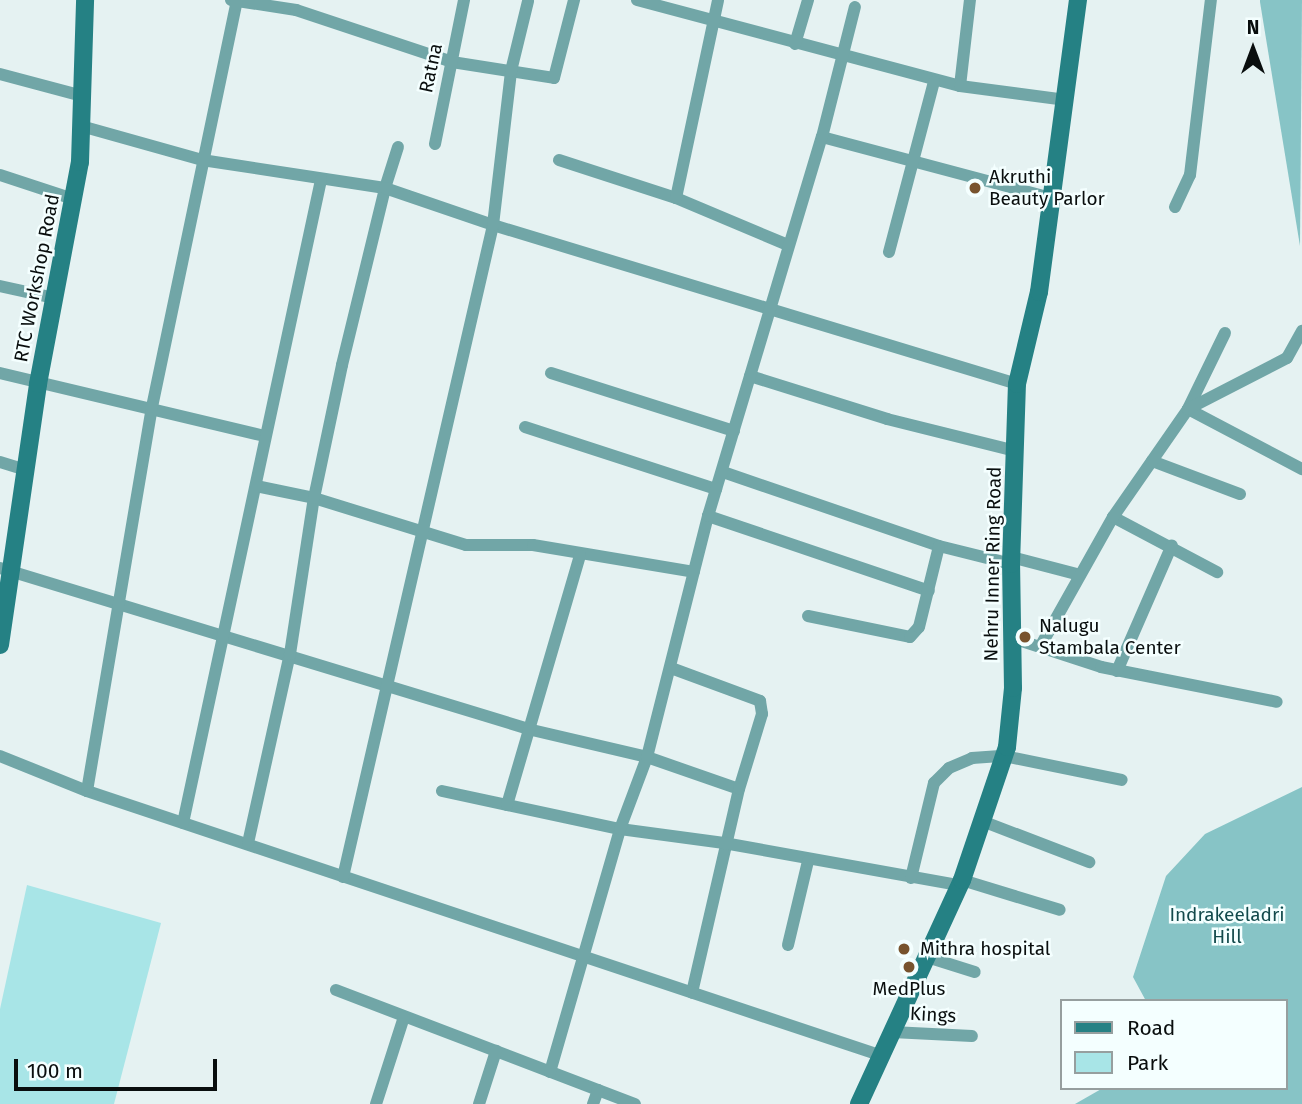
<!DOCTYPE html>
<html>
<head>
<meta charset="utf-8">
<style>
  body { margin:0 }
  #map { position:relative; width:1302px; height:1104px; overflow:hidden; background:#e5f2f2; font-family:"Fira Sans",sans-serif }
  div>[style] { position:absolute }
  .green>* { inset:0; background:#a8e5e7 }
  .forest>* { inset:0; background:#87c4c6 }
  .street>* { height:12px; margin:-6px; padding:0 6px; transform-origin:6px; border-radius:6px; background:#71a6a7 }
  .secondary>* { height:18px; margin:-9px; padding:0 9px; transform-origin:9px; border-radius:9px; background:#258184 }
  .dots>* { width:19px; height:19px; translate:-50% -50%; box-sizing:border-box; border:4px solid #f4ffff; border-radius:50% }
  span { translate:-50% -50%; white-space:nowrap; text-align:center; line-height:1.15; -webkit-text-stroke:5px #f4ffff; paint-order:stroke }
  .street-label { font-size:19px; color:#090e0e }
  .poi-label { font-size:19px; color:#090e0e }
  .left { translate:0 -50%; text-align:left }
  .park-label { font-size:19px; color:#124a4c }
  .legend { position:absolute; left:1060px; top:999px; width:228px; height:91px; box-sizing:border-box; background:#f4ffff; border:2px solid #969f9f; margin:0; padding:9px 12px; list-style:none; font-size:21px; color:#090e0e }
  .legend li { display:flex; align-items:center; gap:14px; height:35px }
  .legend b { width:35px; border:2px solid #969f9f }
  .north { position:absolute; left:1218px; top:14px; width:70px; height:70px; -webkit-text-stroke:5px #f4ffff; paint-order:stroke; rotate:0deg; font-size:19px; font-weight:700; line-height:28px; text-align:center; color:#090e0e }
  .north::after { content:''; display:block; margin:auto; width:24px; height:32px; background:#090e0e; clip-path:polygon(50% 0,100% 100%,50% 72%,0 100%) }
  .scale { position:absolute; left:14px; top:1059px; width:203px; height:32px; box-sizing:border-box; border:4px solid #090e0e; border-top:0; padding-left:9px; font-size:21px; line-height:24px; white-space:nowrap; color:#090e0e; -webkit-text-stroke:5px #f4ffff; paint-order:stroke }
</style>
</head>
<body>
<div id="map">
  <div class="green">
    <div style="clip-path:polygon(27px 885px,161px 923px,114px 1104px,0 1104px,0 1009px)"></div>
  </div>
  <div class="forest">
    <div style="clip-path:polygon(1260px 0,1302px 0,1300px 246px,1260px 2px)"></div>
    <div style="clip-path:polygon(1302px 787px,1302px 1104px,1075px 1104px,1103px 1088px,1286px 1088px,1286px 1001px,1146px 1001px,1133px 977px,1166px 876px,1205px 834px)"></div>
  </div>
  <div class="street">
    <div style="left:231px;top:0;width:66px;rotate:8.7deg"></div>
    <div style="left:296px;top:10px;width:164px;rotate:18.4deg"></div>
    <div style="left:452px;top:62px;width:103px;rotate:8.9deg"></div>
    <div style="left:554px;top:78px;width:81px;rotate:-75.6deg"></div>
    <div style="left:637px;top:0;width:334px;rotate:14.9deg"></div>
    <div style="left:960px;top:86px;width:87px;rotate:-83.4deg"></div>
    <div style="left:795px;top:44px;width:46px;rotate:-73.5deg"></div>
    <div style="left:0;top:74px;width:82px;rotate:14.9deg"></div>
    <div style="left:960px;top:86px;width:107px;rotate:7.5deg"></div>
    <div style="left:81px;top:126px;width:126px;rotate:15.7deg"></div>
    <div style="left:202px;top:160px;width:185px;rotate:8.7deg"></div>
    <div style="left:385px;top:188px;width:43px;rotate:-72.4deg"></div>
    <div style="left:822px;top:137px;width:238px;rotate:14.9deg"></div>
    <div style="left:435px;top:144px;width:147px;rotate:-78.6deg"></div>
    <div style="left:559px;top:160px;width:123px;rotate:18deg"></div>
    <div style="left:676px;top:198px;width:121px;rotate:22.8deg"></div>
    <div style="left:0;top:175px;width:77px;rotate:18.2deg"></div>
    <div style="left:676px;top:198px;width:202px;rotate:-78deg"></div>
    <div style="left:1175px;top:207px;width:35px;rotate:-65deg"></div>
    <div style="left:1190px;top:175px;width:176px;rotate:-83.2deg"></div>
    <div style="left:889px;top:252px;width:176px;rotate:-75.2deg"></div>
    <div style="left:0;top:286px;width:55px;rotate:12.5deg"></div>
    <div style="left:1225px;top:333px;width:85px;rotate:116deg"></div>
    <div style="left:1188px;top:409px;width:129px;rotate:27.8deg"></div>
    <div style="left:0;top:373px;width:272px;rotate:13.4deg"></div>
    <div style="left:551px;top:373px;width:192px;rotate:17.6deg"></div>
    <div style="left:750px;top:376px;width:144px;rotate:17.4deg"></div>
    <div style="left:887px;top:419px;width:132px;rotate:14deg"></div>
    <div style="left:525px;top:427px;width:201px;rotate:18deg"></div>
    <div style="left:1152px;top:461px;width:94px;rotate:20.6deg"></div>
    <div style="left:0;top:462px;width:28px;rotate:17deg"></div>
    <div style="left:723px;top:472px;width:228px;rotate:18.9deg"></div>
    <div style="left:939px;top:546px;width:74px;rotate:14deg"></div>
    <div style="left:256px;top:486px;width:59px;rotate:11.7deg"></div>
    <div style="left:314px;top:498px;width:159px;rotate:17.2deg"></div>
    <div style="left:466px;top:545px;width:67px"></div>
    <div style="left:533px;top:545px;width:163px;rotate:9.5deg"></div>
    <div style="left:708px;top:516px;width:233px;rotate:18.7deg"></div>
    <div style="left:1113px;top:517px;width:118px;rotate:27.9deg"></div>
    <div style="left:1011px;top:557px;width:71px;rotate:14.6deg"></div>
    <div style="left:0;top:568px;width:556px;rotate:16.94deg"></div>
    <div style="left:532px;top:730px;width:118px;rotate:13.2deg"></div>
    <div style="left:647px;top:757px;width:97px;rotate:19.2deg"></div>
    <div style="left:739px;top:789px;width:209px;rotate:103deg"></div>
    <div style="left:808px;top:616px;width:104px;rotate:11.6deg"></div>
    <div style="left:910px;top:637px;width:13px;rotate:-48deg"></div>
    <div style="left:919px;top:627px;width:83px;rotate:-76.1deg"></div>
    <div style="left:1012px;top:638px;width:94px;rotate:18deg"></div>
    <div style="left:1101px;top:667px;width:179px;rotate:11.2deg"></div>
    <div style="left:1040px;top:647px;width:149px;rotate:-60.7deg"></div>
    <div style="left:1113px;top:517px;width:131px;rotate:-55.2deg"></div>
    <div style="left:1188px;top:409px;width:111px;rotate:-27.3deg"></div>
    <div style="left:1287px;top:358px;width:31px;rotate:-61deg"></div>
    <div style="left:671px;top:668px;width:95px;rotate:20.3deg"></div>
    <div style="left:760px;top:701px;width:13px;rotate:81deg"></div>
    <div style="left:762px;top:714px;width:78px;rotate:107deg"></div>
    <div style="left:1117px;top:671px;width:137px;rotate:-66.4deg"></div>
    <div style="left:0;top:756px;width:94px;rotate:21.9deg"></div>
    <div style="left:87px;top:791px;width:838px;rotate:18.43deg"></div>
    <div style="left:87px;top:791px;width:389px;rotate:-80.4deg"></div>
    <div style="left:152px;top:407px;width:416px;rotate:-78.2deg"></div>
    <div style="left:442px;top:791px;width:182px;rotate:12.1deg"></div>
    <div style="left:620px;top:829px;width:105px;rotate:7.7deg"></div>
    <div style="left:724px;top:843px;width:237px;rotate:10.2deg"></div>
    <div style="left:507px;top:805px;width:260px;rotate:-73.7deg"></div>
    <div style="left:982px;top:821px;width:115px;rotate:21deg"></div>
    <div style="left:183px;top:823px;width:658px;rotate:-77.89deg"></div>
    <div style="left:248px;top:843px;width:194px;rotate:-77.5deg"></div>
    <div style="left:290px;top:654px;width:158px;rotate:-81.3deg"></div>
    <div style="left:314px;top:498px;width:136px;rotate:-78.1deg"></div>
    <div style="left:342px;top:365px;width:182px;rotate:-76.3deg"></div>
    <div style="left:385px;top:188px;width:114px;rotate:18.9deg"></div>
    <div style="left:493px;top:225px;width:548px;rotate:16.88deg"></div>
    <div style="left:343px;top:877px;width:669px;rotate:-77.04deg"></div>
    <div style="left:493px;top:225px;width:155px;rotate:-83.3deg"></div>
    <div style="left:511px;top:71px;width:72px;rotate:-76.3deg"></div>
    <div style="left:911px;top:878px;width:98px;rotate:-76.4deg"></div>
    <div style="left:934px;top:783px;width:21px;rotate:-45deg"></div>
    <div style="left:949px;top:768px;width:25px;rotate:-23deg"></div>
    <div style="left:972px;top:758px;width:32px;rotate:-4deg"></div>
    <div style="left:1004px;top:756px;width:120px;rotate:11.5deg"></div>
    <div style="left:962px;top:880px;width:102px;rotate:17deg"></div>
    <div style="left:788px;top:945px;width:86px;rotate:-76.6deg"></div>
    <div style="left:927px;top:957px;width:50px;rotate:17.4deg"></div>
    <div style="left:336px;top:990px;width:320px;rotate:20.9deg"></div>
    <div style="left:892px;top:1032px;width:80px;rotate:2.9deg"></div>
    <div style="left:550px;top:1072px;width:253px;rotate:-73.9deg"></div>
    <div style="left:620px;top:829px;width:77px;rotate:-69.4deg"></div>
    <div style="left:647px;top:757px;width:249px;rotate:-75.8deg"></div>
    <div style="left:708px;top:516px;width:396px;rotate:-73.3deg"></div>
    <div style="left:822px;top:137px;width:134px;rotate:-75.8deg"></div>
    <div style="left:376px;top:1104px;width:91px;rotate:-72.2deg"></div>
    <div style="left:479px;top:1104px;width:56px;rotate:-72.2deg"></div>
    <div style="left:593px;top:1104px;width:15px;rotate:-70deg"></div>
  </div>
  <div class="secondary">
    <div style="left:0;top:645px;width:264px;rotate:-81.7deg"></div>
    <div style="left:38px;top:384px;width:226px;rotate:-79.3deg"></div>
    <div style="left:80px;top:162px;width:162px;rotate:-88.2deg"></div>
    <div style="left:859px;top:1104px;width:247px;rotate:-65.3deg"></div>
    <div style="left:962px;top:880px;width:140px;rotate:-71.3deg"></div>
    <div style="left:1007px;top:747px;width:59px;rotate:-84.2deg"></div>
    <div style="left:1013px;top:688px;width:124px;rotate:-90.9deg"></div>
    <div style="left:1011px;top:564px;width:180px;rotate:-88.1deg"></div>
    <div style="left:1017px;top:384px;width:95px;rotate:-76.6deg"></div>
    <div style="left:1039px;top:292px;width:295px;rotate:-82.4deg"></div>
  </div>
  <div class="dots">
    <div style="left:975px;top:188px;background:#78532e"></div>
    <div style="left:1025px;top:637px;background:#78532e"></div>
    <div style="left:904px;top:949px;background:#78532e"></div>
    <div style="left:909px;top:967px;background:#78532e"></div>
  </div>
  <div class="street-label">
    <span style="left:431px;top:68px;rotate:-78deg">Ratna</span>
    <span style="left:37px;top:278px;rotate:-79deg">RTC Workshop Road</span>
    <span style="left:993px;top:564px;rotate:-89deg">Nehru Inner Ring Road</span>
    <span style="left:933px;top:1015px;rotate:3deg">Kings</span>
  </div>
  <div class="poi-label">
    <span class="left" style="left:989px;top:188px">Akruthi<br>Beauty Parlor</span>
    <span class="left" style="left:1039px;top:637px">Nalugu<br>Stambala Center</span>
    <span class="left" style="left:920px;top:949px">Mithra hospital</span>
    <span style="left:909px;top:989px">MedPlus</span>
  </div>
  <div class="park-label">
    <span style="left:1227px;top:926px">Indrakeeladri<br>Hill</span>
  </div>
  <ul class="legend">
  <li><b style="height:9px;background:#258184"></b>Road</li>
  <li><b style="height:19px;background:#a8e5e7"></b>Park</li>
  </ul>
  <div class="north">N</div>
  <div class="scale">100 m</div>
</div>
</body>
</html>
